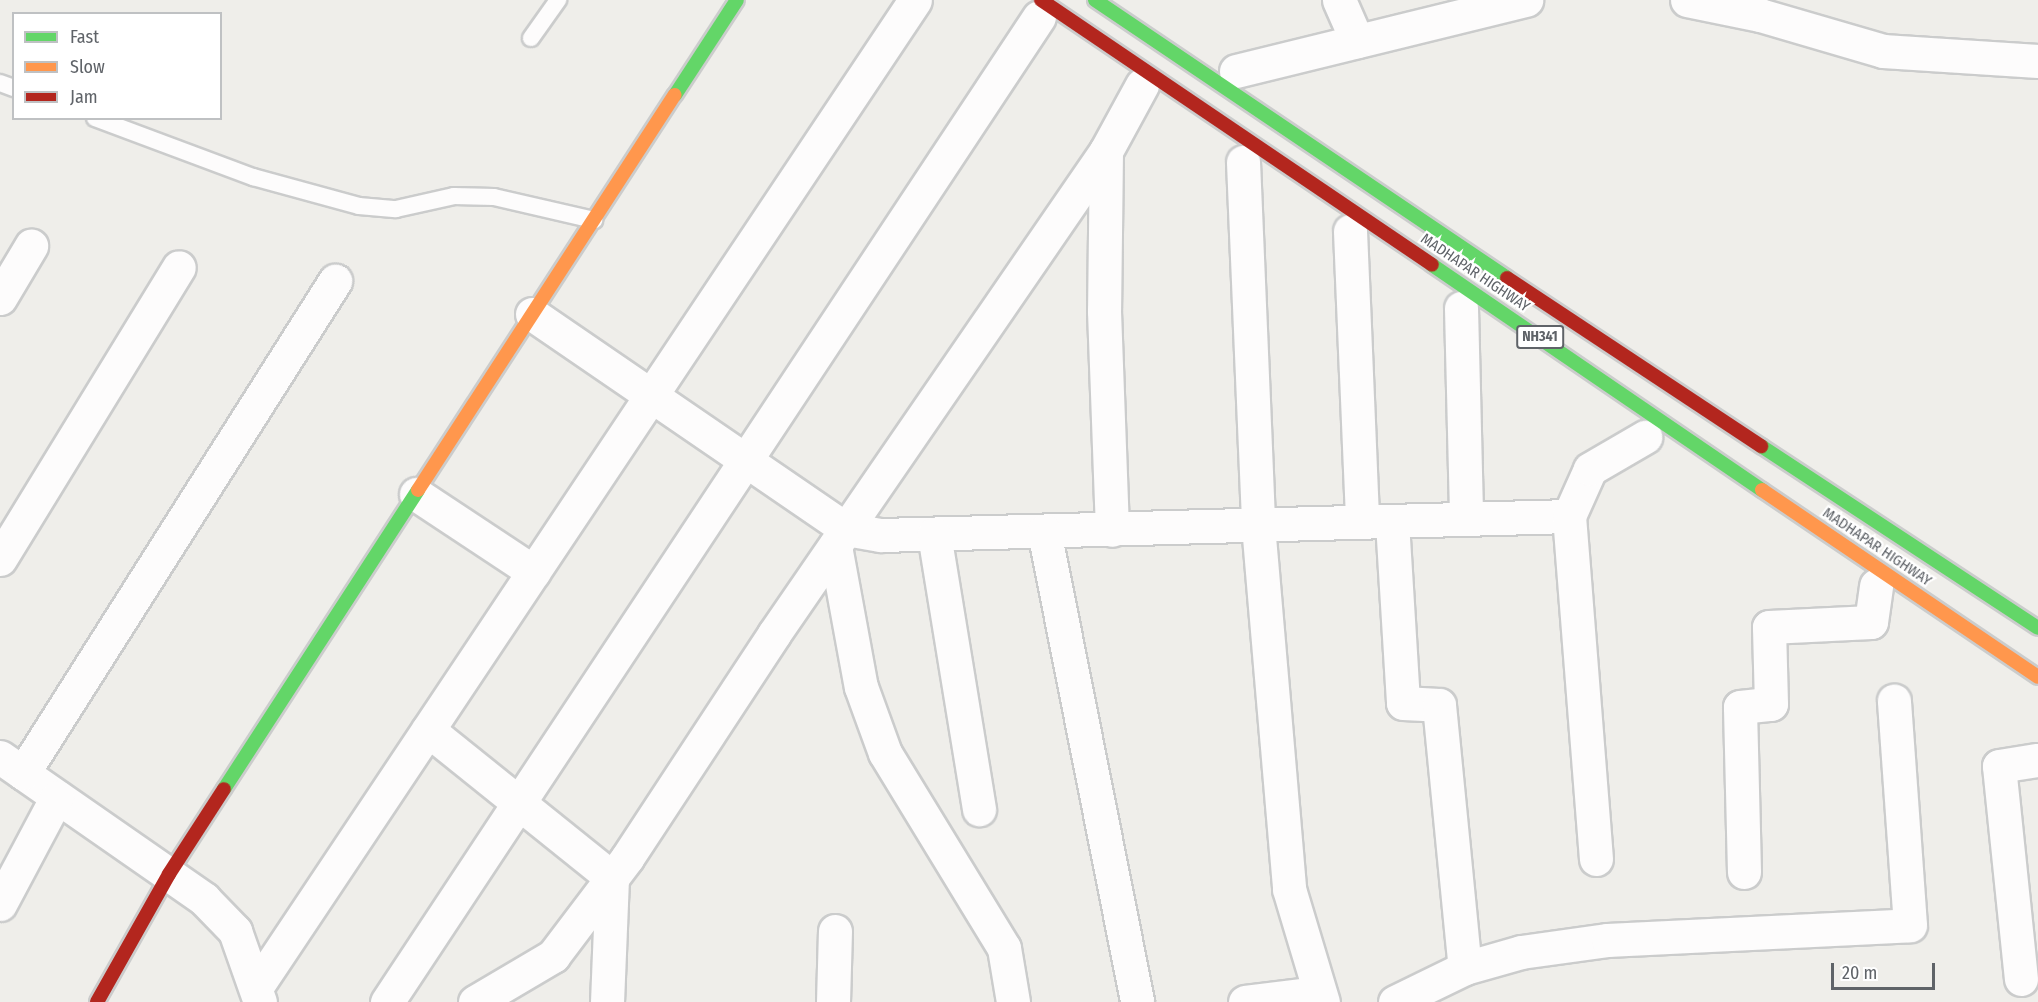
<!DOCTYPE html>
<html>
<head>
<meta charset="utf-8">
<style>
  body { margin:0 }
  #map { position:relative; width:2038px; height:1002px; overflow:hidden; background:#efeeea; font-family:"Fira Sans Condensed",sans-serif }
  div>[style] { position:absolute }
  .roads { filter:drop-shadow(2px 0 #cbcccc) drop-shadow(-2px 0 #cbcccc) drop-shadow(0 2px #cbcccc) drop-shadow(0 -2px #cbcccc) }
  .lane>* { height:16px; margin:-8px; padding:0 8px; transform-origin:8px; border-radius:8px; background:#fdfcfc }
  .street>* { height:33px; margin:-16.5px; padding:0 16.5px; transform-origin:16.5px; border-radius:16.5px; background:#fdfcfc }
  .fast>* { height:14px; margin:-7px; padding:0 7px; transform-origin:7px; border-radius:7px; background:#63d668 }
  .slow>* { height:14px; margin:-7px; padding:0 7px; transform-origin:7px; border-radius:7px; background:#ff974d }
  .jam>* { height:14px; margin:-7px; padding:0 7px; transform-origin:7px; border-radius:7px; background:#b3261e }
  span { translate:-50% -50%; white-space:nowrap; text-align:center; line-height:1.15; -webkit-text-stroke:4.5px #fff; paint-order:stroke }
  .shield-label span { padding:2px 4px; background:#fff; border:2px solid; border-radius:4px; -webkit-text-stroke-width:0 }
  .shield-label { font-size:14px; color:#5f6368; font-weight:700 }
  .street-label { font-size:15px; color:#5f6368 }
  .legend { position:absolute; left:12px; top:12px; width:210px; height:108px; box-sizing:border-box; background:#fff; border:2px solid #bfc1c3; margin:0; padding:8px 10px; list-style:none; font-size:18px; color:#5f6368 }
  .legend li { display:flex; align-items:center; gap:12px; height:30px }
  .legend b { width:30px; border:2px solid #bfc1c3 }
  .scale { position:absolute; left:1831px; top:963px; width:104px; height:27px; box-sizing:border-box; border:3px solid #5f6368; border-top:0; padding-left:8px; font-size:18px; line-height:21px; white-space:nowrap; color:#5f6368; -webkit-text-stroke:4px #fff; paint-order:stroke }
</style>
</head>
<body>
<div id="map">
  <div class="roads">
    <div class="lane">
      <div style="left:531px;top:38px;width:47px;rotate:-54.6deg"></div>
      <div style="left:0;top:83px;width:15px;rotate:20deg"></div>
      <div style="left:95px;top:118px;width:169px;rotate:20.5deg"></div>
      <div style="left:253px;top:177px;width:110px;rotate:15.3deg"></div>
      <div style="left:359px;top:206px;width:37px;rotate:5deg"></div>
      <div style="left:396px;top:209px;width:59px;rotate:-12.6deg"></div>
      <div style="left:454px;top:196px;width:40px;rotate:1.4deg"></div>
      <div style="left:494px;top:197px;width:103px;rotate:13deg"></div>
    </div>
    <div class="street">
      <div style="left:1339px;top:0;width:45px;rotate:66.3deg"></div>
      <div style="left:1687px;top:0;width:75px;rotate:11.6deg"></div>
      <div style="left:1760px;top:15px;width:128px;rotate:16.3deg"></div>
      <div style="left:1883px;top:51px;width:155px;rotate:3.7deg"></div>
      <div style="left:1236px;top:71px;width:299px;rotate:-13.8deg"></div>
      <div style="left:1106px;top:151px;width:160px;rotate:90.7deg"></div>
      <div style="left:1104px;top:311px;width:219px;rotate:87.9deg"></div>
      <div style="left:1243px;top:162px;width:363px;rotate:87.6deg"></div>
      <div style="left:1258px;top:525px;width:365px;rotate:85.1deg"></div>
      <div style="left:1289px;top:889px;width:118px;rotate:73.3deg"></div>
      <div style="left:1350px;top:231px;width:291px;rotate:87.6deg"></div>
      <div style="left:0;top:298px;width:61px;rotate:-59.2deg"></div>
      <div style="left:1461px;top:308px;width:211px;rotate:88.6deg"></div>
      <div style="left:532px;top:314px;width:381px;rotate:34.4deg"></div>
      <div style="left:846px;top:529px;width:36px;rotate:10deg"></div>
      <div style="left:881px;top:535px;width:688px;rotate:-1.58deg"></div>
      <div style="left:416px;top:494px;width:141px;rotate:33.5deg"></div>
      <div style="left:1392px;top:522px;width:181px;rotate:86.5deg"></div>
      <div style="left:1403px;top:703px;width:36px;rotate:3deg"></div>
      <div style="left:1439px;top:705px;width:264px;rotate:84.4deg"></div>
      <div style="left:1044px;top:531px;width:480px;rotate:78.8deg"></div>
      <div style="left:934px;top:534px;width:279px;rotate:80.7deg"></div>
      <div style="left:835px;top:546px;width:143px;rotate:79.6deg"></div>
      <div style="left:861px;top:687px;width:70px;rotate:70deg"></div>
      <div style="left:885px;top:753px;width:228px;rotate:58.6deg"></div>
      <div style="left:1004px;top:948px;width:55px;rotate:80.5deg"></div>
      <div style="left:0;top:559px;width:342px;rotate:-58.5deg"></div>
      <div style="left:428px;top:730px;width:236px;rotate:38.8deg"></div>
      <div style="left:612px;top:878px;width:124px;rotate:92.3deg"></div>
      <div style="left:0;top:757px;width:249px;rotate:34.8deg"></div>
      <div style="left:204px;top:899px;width:45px;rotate:45.9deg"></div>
      <div style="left:235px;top:931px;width:75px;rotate:70.6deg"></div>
      <div style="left:23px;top:773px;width:583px;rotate:-57.62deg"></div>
      <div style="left:1596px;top:859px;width:344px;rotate:-94.5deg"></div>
      <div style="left:1569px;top:516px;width:51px;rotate:-65.9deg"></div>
      <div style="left:1590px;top:469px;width:64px;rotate:-30.2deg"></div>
      <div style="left:1744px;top:872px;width:165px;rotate:-91.4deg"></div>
      <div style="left:1740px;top:707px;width:31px;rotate:-6deg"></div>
      <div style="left:1771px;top:704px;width:77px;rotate:-91.5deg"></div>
      <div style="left:1769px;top:627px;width:102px;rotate:-2.8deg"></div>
      <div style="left:1871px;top:622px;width:37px;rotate:-82deg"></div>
      <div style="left:0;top:904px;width:121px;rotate:-62deg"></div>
      <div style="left:2021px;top:979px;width:214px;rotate:-95.9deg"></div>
      <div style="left:1999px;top:766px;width:39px;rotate:-9deg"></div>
      <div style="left:257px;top:986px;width:1185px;rotate:-56.28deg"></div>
      <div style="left:387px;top:1002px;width:1181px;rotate:-56.5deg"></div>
      <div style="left:475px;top:1002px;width:91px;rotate:-30.5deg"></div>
      <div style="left:553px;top:956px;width:123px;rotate:-52.9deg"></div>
      <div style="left:627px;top:858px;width:268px;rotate:-56.7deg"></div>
      <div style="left:774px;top:634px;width:586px;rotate:-55.5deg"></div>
      <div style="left:1106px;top:151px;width:75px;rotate:-61.4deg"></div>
      <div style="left:833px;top:1002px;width:71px;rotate:-88.4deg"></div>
      <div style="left:1245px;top:1002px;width:74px;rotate:-7deg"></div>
      <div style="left:1395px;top:1002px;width:78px;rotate:-25.9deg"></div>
      <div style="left:1465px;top:968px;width:58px;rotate:-15.9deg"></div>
      <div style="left:1521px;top:952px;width:88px;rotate:-7.9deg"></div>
      <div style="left:1608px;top:940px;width:302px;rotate:-2.8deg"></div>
      <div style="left:1910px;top:925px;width:225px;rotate:-94.1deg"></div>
    </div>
    <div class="fast">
      <div style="left:1095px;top:0;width:497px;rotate:34deg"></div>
      <div style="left:675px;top:95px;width:113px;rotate:-56.9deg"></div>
      <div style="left:1432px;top:265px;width:399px;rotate:34.3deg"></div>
      <div style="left:1761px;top:446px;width:331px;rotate:33.3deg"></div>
      <div style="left:224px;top:789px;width:356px;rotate:-57deg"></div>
    </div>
    <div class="slow">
      <div style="left:418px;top:490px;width:471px;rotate:-57deg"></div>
      <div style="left:1762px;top:490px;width:333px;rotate:34.1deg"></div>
    </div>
    <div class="jam">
      <div style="left:1041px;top:0;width:472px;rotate:34.1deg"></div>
      <div style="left:1507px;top:278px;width:305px;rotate:33.5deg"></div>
      <div style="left:97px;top:1002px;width:147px;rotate:-60.6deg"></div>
      <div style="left:169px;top:874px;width:101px;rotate:-57.1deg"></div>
    </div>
  </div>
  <div class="shield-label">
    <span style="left:1540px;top:337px">NH341</span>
  </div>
  <div class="street-label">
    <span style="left:1475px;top:273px;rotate:34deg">MADHAPAR HIGHWAY</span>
    <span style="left:1877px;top:547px;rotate:34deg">MADHAPAR HIGHWAY</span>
  </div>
  <ul class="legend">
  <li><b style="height:8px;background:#63d668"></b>Fast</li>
  <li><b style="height:8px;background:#ff974d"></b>Slow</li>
  <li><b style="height:8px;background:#b3261e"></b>Jam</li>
  </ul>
  <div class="scale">20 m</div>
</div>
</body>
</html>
